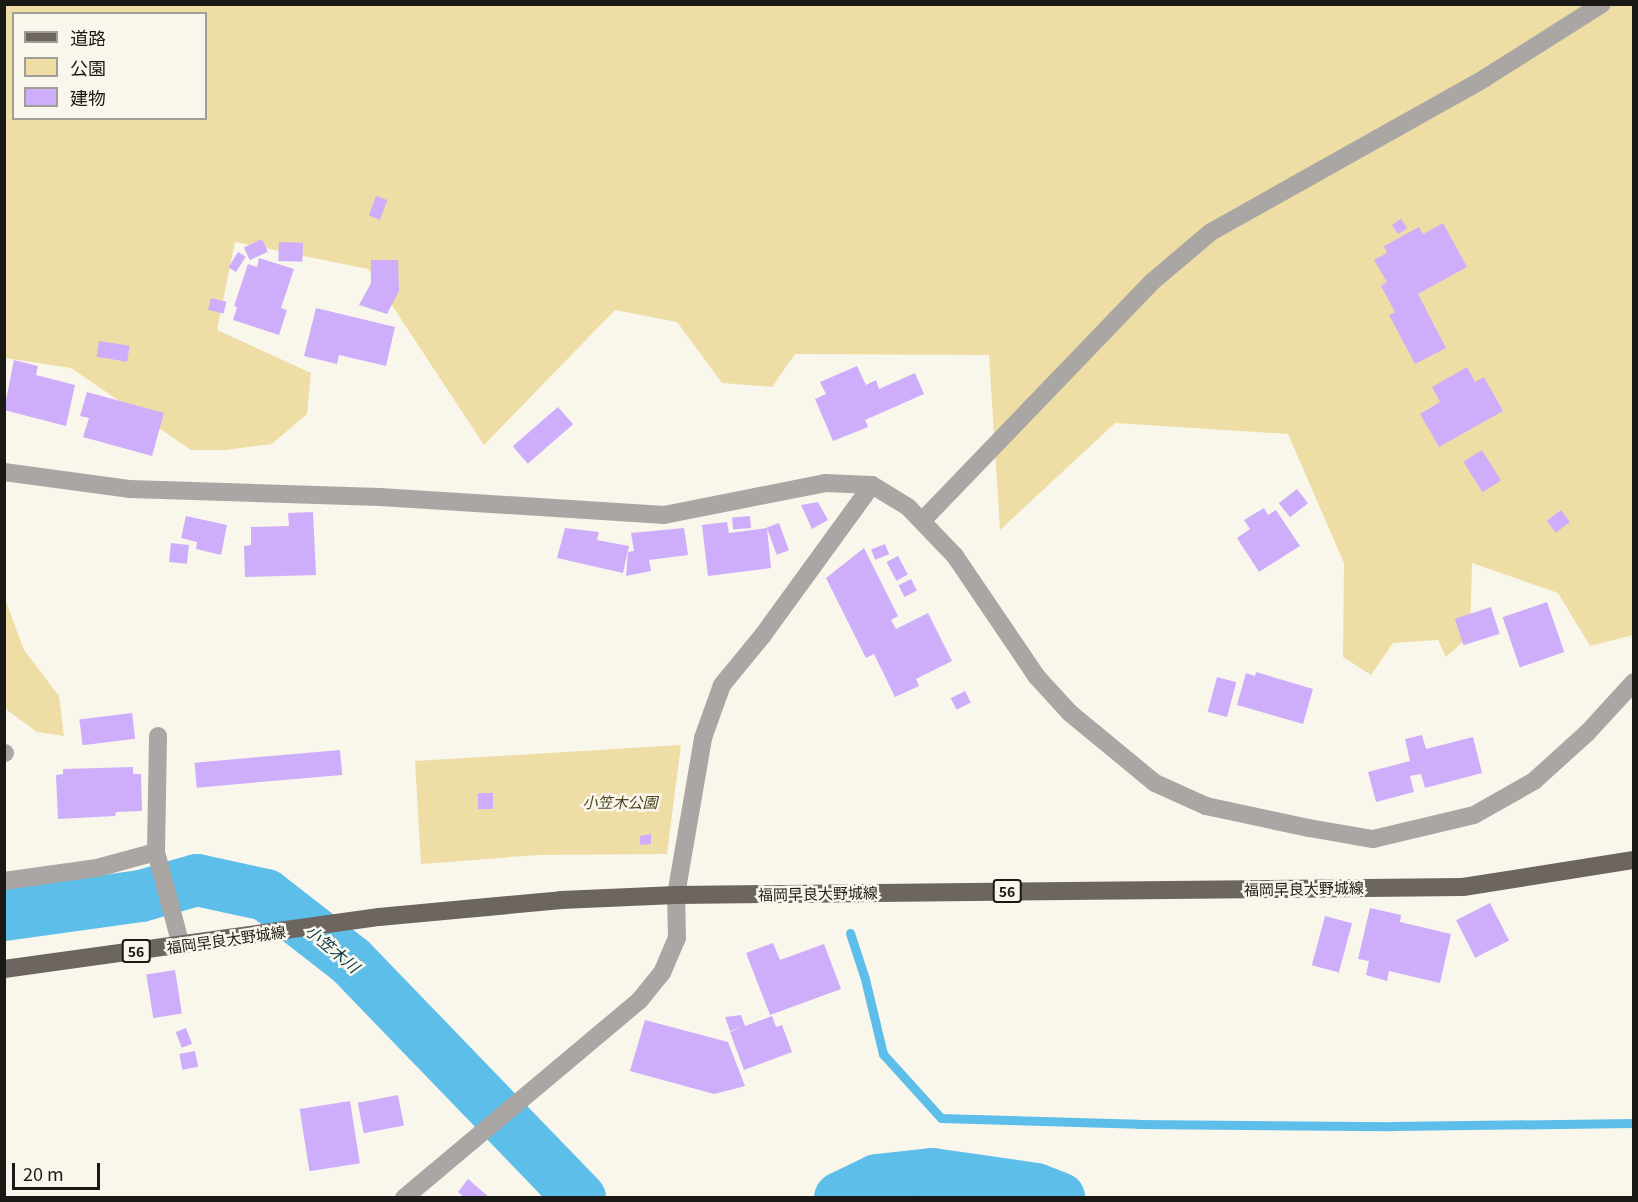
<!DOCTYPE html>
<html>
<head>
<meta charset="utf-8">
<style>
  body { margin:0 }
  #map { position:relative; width:1638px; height:1202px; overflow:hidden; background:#f9f6ec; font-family:Georgia,"Noto Sans JP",serif }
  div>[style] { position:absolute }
  .green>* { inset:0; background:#eedea6 }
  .stream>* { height:9px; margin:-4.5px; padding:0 4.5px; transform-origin:4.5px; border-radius:4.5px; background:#5cbee9 }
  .river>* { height:52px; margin:-26px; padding:0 26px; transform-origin:26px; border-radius:26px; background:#5cbee9 }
  .building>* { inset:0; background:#ceaefb; transform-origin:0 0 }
  .minor>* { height:18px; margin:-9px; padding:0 9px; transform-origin:9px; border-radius:9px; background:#aaa6a4 }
  .primary>* { height:18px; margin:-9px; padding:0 9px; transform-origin:9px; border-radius:9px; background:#6c6560 }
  span { translate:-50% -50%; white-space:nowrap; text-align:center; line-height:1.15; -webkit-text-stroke:5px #f9f6ec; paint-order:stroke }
  .shield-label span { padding:2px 4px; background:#f9f6ec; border:2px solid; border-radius:4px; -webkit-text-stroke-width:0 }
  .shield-label { font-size:14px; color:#1a1915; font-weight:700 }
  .park-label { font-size:15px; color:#4f441f; font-style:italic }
  .street-label { font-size:15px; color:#1a1915 }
  .water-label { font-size:16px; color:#0b384a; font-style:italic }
  .frame { position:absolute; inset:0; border:6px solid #1a1915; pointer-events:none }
  .legend { position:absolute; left:12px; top:12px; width:195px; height:108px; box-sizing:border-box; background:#f9f6ec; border:2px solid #a09e96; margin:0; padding:8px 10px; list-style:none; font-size:18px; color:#1a1915 }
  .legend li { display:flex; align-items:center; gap:12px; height:30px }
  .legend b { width:30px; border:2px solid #a09e96 }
  .scale { position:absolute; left:12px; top:1163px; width:88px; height:27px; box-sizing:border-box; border:3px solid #1a1915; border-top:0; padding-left:8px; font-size:18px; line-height:21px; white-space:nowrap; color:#1a1915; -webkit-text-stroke:4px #f9f6ec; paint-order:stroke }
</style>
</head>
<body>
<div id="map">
  <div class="green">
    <div style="clip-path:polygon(evenodd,4px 5px,1633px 5px,1633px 635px,1590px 646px,1558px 593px,1472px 563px,1470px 635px,1446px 657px,1438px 640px,1393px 643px,1371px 675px,1343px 657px,1344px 563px,1288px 434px,1115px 423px,1000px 530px,989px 355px,795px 354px,772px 387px,722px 383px,677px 322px,615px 310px,484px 445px,368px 269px,235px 242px,217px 330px,311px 373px,307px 414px,272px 444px,226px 450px,191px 450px,71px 368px,5px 358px,4px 5px,14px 14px,206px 14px,206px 118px,14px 118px,14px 14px)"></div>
    <div style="clip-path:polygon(5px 599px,24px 650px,59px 696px,64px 736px,37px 732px,7px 710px,4px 701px)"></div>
    <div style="clip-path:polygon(681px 745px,667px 854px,538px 855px,421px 864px,415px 761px)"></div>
  </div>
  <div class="stream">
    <div style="left:850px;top:933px;width:48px;rotate:71.9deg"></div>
    <div style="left:865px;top:979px;width:77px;rotate:76.5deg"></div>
    <div style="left:883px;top:1054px;width:86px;rotate:47.8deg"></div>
    <div style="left:941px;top:1118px;width:197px;rotate:1.7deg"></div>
    <div style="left:1138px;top:1124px;width:254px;rotate:0.5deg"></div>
    <div style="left:1392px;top:1126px;width:242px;rotate:-0.7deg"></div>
  </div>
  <div class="river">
    <div style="left:4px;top:915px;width:138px;rotate:-7.9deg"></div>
    <div style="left:141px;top:896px;width:58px;rotate:-15.9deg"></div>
    <div style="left:197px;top:880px;width:71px;rotate:12.3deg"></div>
    <div style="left:266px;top:895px;width:108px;rotate:37.8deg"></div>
    <div style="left:351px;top:961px;width:330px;rotate:46deg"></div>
    <div style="left:840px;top:1198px;width:41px;rotate:-25.9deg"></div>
    <div style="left:877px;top:1180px;width:55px;rotate:-6.2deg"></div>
    <div style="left:932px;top:1174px;width:105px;rotate:8.2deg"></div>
    <div style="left:1036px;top:1189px;width:25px;rotate:21deg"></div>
  </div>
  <div class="building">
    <div style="left:376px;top:196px;width:12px;height:21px;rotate:20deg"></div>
    <div style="left:1401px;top:219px;width:11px;height:11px;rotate:56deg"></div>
    <div style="clip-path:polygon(1443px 223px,1467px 267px,1418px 294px,1446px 348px,1415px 364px,1389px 315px,1395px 312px,1381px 286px,1387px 282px,1374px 260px,1387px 253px,1384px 246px,1419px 227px,1423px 234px)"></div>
    <div style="left:262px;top:239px;width:14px;height:20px;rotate:65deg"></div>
    <div style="left:279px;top:242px;width:24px;height:19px;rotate:2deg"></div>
    <div style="left:238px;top:252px;width:9px;height:18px;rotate:32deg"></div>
    <div style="clip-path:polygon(259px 258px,294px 269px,281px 308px,287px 310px,279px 335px,233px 320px,237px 307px,234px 306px,248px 264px,257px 267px)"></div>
    <div style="clip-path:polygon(371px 260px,398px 260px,399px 291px,387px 314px,359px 305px,371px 283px)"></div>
    <div style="left:211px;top:298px;width:16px;height:12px;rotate:14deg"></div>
    <div style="clip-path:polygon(316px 308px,395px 327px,386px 366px,339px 355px,337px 364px,304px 356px)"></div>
    <div style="left:99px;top:341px;width:31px;height:16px;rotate:9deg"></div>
    <div style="clip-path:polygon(14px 360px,38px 366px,36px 375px,75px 385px,66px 426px,4px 410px)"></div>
    <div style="clip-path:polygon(857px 366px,866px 385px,876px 380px,879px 389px,915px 373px,924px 394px,865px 420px,868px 427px,833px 441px,815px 399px,826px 394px,820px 382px)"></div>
    <div style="clip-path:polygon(1467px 367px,1475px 382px,1484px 377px,1503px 411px,1439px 447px,1420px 414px,1440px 402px,1432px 387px)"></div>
    <div style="clip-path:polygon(87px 392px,164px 413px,152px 456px,83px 437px,89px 418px,80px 416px)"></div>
    <div style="left:558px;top:407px;width:23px;height:60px;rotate:49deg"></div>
    <div style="left:1482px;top:450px;width:36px;height:22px;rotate:58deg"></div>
    <div style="left:1297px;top:489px;width:18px;height:23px;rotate:52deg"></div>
    <div style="clip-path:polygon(818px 502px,828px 520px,812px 529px,801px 505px)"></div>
    <div style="clip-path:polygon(1264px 508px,1268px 515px,1276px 510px,1300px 546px,1259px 572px,1237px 538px,1250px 529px,1244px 520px)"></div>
    <div style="left:1561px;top:510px;width:15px;height:18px;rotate:53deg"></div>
    <div style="clip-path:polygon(313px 512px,316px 575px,245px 577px,244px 546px,251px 545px,251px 527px,289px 526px,288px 513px)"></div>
    <div style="clip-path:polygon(186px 516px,227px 525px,221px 555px,196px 549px,197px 542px,181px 538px)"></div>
    <div style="left:750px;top:516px;width:12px;height:18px;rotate:85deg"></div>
    <div style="clip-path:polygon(727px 522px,729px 533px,767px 528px,771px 568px,708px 576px,702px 525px)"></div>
    <div style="left:779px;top:523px;width:29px;height:13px;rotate:70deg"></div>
    <div style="clip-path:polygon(565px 528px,599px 532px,597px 540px,629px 546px,623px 573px,557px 558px)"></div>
    <div style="clip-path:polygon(684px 528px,688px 555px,649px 560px,651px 571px,626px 576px,628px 552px,634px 551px,631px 533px)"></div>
    <div style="left:171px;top:543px;width:18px;height:19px;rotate:6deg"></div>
    <div style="left:885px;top:544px;width:11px;height:15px;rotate:68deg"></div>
    <div style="clip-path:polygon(864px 548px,898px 616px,891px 620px,896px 629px,928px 613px,952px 661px,916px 679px,919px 686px,895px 697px,874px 654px,866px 658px,826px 578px)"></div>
    <div style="left:898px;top:556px;width:21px;height:13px;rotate:62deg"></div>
    <div style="left:911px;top:579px;width:13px;height:14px;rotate:63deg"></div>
    <div style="left:1547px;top:602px;width:53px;height:47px;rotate:71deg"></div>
    <div style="left:1491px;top:607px;width:28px;height:38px;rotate:72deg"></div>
    <div style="clip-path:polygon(1256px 672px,1313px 689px,1303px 724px,1237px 705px,1246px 673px,1255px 676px)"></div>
    <div style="left:1217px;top:677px;width:20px;height:36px;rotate:15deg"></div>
    <div style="left:965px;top:691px;width:13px;height:16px;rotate:63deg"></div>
    <div style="left:132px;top:713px;width:26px;height:53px;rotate:83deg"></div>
    <div style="clip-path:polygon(1422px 735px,1426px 749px,1473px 737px,1482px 773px,1425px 788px,1421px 774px,1410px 776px,1414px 792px,1376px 802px,1368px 772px,1410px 761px,1405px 739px)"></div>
    <div style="left:340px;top:750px;width:25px;height:146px;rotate:85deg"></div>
    <div style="clip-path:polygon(133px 767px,133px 774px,141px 774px,142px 811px,116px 812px,115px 816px,58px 819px,56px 775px,63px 774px,63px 769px)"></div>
    <div style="left:478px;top:793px;width:15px;height:16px"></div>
    <div style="clip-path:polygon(651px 834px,651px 844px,640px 845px,640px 836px)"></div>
    <div style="left:1490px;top:903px;width:42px;height:38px;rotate:63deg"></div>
    <div style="clip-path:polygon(1370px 908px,1401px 915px,1400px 922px,1451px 934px,1440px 983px,1389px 971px,1387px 981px,1366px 975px,1369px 961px,1358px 959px)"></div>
    <div style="left:1325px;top:916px;width:28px;height:51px;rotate:15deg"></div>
    <div style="clip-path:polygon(773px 943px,780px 960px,824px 944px,841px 989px,770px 1015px,746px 953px)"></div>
    <div style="left:175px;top:970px;width:44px;height:29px;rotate:81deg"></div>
    <div style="clip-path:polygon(741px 1015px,745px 1026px,772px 1016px,776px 1027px,782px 1025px,792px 1052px,744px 1070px,730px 1032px,742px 1027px,730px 1031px,725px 1017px)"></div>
    <div style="clip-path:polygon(645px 1020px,728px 1042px,745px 1086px,714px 1094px,630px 1071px)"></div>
    <div style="left:186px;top:1028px;width:17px;height:11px;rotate:69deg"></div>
    <div style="left:195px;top:1051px;width:16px;height:16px;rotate:79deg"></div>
    <div style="left:398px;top:1095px;width:31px;height:41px;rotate:79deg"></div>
    <div style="left:350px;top:1101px;width:63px;height:51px;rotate:81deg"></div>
    <div style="clip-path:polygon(468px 1179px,490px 1198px,465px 1198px,458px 1192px)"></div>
  </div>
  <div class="minor">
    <div style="left:4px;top:472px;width:126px;rotate:7.7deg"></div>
    <div style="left:129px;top:489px;width:251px;rotate:1.8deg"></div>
    <div style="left:380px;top:497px;width:285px;rotate:3.6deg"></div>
    <div style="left:664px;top:515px;width:164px;rotate:-11.2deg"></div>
    <div style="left:825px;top:483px;width:47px;rotate:2.4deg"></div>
    <div style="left:872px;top:485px;width:42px;rotate:31.4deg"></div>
    <div style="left:908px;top:507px;width:68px;rotate:46.2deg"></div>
    <div style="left:955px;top:556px;width:146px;rotate:55.9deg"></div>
    <div style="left:1037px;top:677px;width:49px;rotate:47.5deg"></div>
    <div style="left:1070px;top:713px;width:110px;rotate:39.5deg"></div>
    <div style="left:1155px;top:783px;width:56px;rotate:24.3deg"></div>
    <div style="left:1206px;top:806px;width:105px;rotate:12.1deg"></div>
    <div style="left:1309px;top:828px;width:65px;rotate:9.8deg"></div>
    <div style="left:1373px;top:839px;width:104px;rotate:-13.4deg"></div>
    <div style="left:1474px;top:815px;width:69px;rotate:-29.5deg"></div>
    <div style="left:1534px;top:781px;width:73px;rotate:-42.2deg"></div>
    <div style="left:1588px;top:732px;width:68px;rotate:-47.4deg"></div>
    <div style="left:922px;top:521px;width:333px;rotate:-46.1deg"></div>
    <div style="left:1153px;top:281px;width:76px;rotate:-40.2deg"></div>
    <div style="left:1211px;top:232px;width:314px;rotate:-29.3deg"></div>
    <div style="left:1485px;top:78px;width:138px;rotate:-32.3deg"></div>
    <div style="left:4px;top:753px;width:1px"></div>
    <div style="left:156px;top:852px;width:116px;rotate:-89deg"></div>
    <div style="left:4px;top:881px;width:94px;rotate:-8deg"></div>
    <div style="left:97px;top:868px;width:61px;rotate:-15.2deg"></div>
    <div style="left:156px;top:852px;width:96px;rotate:75deg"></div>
    <div style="left:404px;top:1198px;width:307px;rotate:-40deg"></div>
    <div style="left:639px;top:1001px;width:36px;rotate:-51deg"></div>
    <div style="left:662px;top:973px;width:38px;rotate:-67deg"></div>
    <div style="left:677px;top:938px;width:43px;rotate:-91.3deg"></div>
    <div style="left:676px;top:895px;width:159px;rotate:-80.2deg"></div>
    <div style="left:703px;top:738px;width:56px;rotate:-70.3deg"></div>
    <div style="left:722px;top:685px;width:65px;rotate:-50.6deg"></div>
    <div style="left:763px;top:635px;width:185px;rotate:-54deg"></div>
  </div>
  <div class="primary">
    <div style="left:4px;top:969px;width:379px;rotate:-7.9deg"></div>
    <div style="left:379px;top:917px;width:183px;rotate:-5.3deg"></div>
    <div style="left:561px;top:900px;width:115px;rotate:-2.5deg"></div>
    <div style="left:676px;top:895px;width:787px;rotate:-0.58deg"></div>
    <div style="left:1463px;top:887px;width:173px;rotate:-9deg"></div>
  </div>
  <div class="shield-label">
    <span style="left:1007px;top:891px">56</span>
    <span style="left:136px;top:951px">56</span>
  </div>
  <div class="park-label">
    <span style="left:620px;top:802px">小笠木公園</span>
  </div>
  <div class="street-label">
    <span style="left:1304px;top:888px;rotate:-1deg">福岡早良大野城線</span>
    <span style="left:818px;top:893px;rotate:-1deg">福岡早良大野城線</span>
    <span style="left:226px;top:939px;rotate:-8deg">福岡早良大野城線</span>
  </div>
  <div class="water-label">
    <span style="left:333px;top:948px;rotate:40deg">小笠木川</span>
  </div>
  <div class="frame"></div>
  <ul class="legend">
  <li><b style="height:8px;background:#6c6560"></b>道路</li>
  <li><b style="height:16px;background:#eedea6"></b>公園</li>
  <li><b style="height:16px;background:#ceaefb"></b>建物</li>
  </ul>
  <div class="scale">20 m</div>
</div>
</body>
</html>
